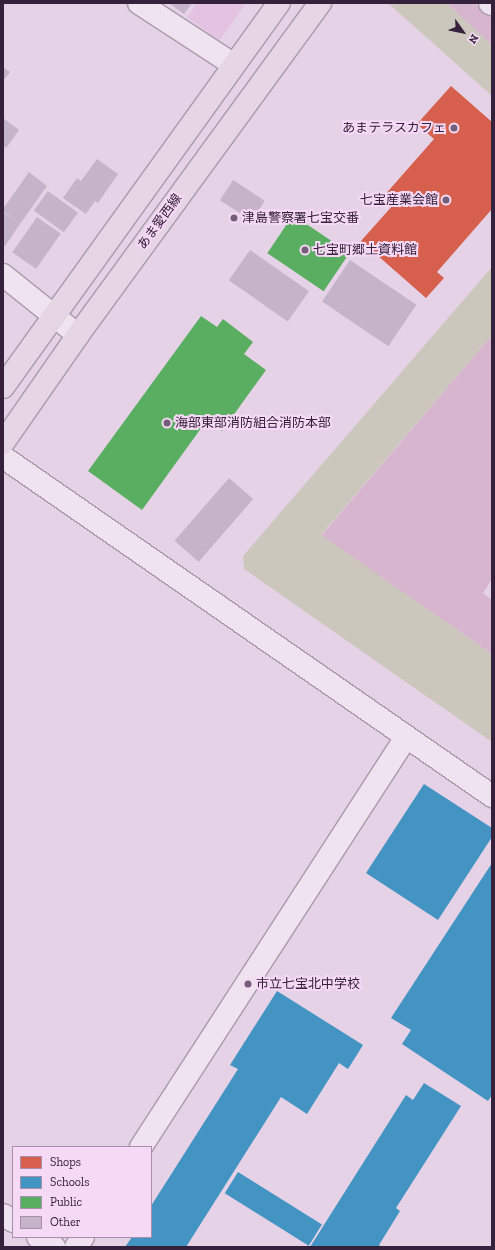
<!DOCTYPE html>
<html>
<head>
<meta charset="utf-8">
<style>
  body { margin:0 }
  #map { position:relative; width:495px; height:1250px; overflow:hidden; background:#e5d2e6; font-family:"Zilla Slab","Noto Sans JP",serif }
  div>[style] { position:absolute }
  .farmland>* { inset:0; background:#e4c3e2 }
  .green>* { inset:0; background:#d7b5ce }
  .water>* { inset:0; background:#ccc7bc }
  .shops>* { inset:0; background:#d6604d }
  .schools>* { inset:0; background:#4393c3; transform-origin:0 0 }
  .public>* { inset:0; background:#5aae61; transform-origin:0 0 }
  .building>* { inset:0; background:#c5b3c9; transform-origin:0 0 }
  .roads { filter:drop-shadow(1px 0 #aa9aac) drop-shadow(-1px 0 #aa9aac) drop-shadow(0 1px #aa9aac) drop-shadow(0 -1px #aa9aac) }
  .minor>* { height:22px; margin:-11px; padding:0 11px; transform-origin:11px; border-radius:11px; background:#eee3ee }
  .major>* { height:22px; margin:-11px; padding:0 11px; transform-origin:11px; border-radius:11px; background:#e5d5e5 }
  .dots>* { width:11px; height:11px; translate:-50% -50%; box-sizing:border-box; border:2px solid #f5d9f5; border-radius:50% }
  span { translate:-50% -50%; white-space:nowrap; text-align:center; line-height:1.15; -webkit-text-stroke:4px #f5d9f5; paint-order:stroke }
  .poi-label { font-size:13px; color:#35213b }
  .right { translate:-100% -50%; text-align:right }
  .left { translate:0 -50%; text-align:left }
  .street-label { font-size:13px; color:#35213b }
  .frame { position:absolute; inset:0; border:4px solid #35213b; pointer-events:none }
  .legend { position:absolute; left:12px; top:1146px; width:140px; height:92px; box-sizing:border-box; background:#f5d9f5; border:1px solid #a88fab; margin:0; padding:5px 7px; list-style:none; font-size:12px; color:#35213b }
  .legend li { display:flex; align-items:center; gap:8px; height:20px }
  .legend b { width:20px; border:1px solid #a88fab }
  .north { position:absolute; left:443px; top:12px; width:40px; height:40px; -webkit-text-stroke:3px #f5d9f5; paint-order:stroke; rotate:123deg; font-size:11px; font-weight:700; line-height:16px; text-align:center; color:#35213b }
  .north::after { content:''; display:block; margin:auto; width:14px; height:18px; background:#35213b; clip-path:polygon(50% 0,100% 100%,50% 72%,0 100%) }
</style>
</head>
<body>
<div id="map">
  <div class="farmland">
    <div style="clip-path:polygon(197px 3px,246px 3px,219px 41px,187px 17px)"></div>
  </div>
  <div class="green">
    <div style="clip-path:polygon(446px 3px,475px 3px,492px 18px,492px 45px)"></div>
    <div style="clip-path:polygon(492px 335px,492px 579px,483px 593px,492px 600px,492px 654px,321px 536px)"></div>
  </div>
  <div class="water">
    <div style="clip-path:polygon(388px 3px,446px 3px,492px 45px,492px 96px)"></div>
    <div style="clip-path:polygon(492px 267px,492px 335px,321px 535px,492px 654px,492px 742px,244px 569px,243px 556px)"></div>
  </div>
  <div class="shops">
    <div style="clip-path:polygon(451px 86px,492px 122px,492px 209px,437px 272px,444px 278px,426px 298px,361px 241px,393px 205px,383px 197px,434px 139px,417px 124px)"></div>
  </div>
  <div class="schools">
    <div style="clip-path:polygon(424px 784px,492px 828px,492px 837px,438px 920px,366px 873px)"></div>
    <div style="clip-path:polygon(492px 863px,492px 1095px,488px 1101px,402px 1044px,411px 1030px,391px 1018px)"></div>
    <div style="clip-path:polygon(277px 991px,363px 1045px,348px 1069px,339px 1063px,307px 1114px,281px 1097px,186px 1247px,125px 1247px,132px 1237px,151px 1237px,151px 1206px,238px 1069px,230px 1065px)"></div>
    <div style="clip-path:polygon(424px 1083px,461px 1106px,396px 1208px,400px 1211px,379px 1245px,382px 1247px,310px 1247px,406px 1095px,413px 1100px)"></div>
    <div style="left:238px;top:1172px;width:99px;height:25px;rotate:32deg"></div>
  </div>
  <div class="public">
    <div style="left:293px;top:215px;width:68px;height:46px;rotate:34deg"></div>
    <div style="clip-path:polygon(201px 316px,217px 327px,223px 319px,253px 342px,244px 354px,266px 370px,222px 431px,207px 420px,142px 510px,88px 471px)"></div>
  </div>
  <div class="building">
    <div style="clip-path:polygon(169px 3px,192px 3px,184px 14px)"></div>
    <div style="clip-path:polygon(3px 67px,10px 72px,3px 81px)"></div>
    <div style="clip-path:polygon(3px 118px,19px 130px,6px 148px,3px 146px)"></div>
    <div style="clip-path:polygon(97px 159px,118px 174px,98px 203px,95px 201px,86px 214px,63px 198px,77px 178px,81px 181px)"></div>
    <div style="clip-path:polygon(29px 172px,47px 186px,20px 224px,3px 211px,3px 209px)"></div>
    <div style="left:233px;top:180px;width:38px;height:24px;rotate:33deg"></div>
    <div style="left:48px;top:191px;width:37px;height:24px;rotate:36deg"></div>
    <div style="clip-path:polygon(3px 212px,20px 224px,5px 246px,3px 244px)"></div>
    <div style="left:37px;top:217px;width:29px;height:43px;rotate:35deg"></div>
    <div style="left:250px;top:250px;width:72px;height:37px;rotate:35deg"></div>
    <div style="left:350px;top:260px;width:80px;height:50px;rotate:34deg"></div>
    <div style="left:229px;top:478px;width:32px;height:83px;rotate:41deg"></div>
  </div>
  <div class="roads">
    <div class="minor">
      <div style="left:139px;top:3px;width:113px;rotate:33.1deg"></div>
      <div style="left:490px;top:3px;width:2px;rotate:27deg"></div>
      <div style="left:3px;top:275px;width:96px;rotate:38.7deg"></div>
      <div style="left:3px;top:457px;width:595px;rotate:34.73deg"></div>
      <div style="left:141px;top:1147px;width:488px;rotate:-57.1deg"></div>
      <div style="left:3px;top:1215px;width:12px;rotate:31deg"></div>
      <div style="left:38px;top:1237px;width:19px;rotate:32deg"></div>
      <div style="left:76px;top:1247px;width:12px;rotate:-55deg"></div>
    </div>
    <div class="major">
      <div style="left:3px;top:387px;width:473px;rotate:-54.3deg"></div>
      <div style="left:3px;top:443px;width:131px;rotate:-55.2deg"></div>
      <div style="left:78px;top:335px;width:411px;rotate:-53.9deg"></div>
    </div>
  </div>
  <div class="dots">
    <div style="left:454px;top:128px;background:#735f77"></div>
    <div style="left:446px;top:200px;background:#735f77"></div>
    <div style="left:234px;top:218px;background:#735f77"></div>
    <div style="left:305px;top:250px;background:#735f77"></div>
    <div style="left:167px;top:423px;background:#735f77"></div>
    <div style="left:248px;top:984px;background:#735f77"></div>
  </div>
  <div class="poi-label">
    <span class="right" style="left:446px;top:128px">あまテラスカフェ</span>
    <span class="right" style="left:438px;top:200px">七宝産業会館</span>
    <span class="left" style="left:242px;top:218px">津島警察署七宝交番</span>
    <span class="left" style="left:313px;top:250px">七宝町郷土資料館</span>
    <span class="left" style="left:175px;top:423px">海部東部消防組合消防本部</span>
    <span class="left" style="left:256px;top:984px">市立七宝北中学校</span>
  </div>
  <div class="street-label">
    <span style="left:160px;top:222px;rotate:-54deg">あま愛西線</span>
  </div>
  <div class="frame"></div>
  <ul class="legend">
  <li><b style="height:11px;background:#d6604d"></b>Shops</li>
  <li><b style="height:11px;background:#4393c3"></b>Schools</li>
  <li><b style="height:11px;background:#5aae61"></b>Public</li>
  <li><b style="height:11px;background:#c5b3c9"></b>Other</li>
  </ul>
  <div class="north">N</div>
</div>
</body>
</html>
